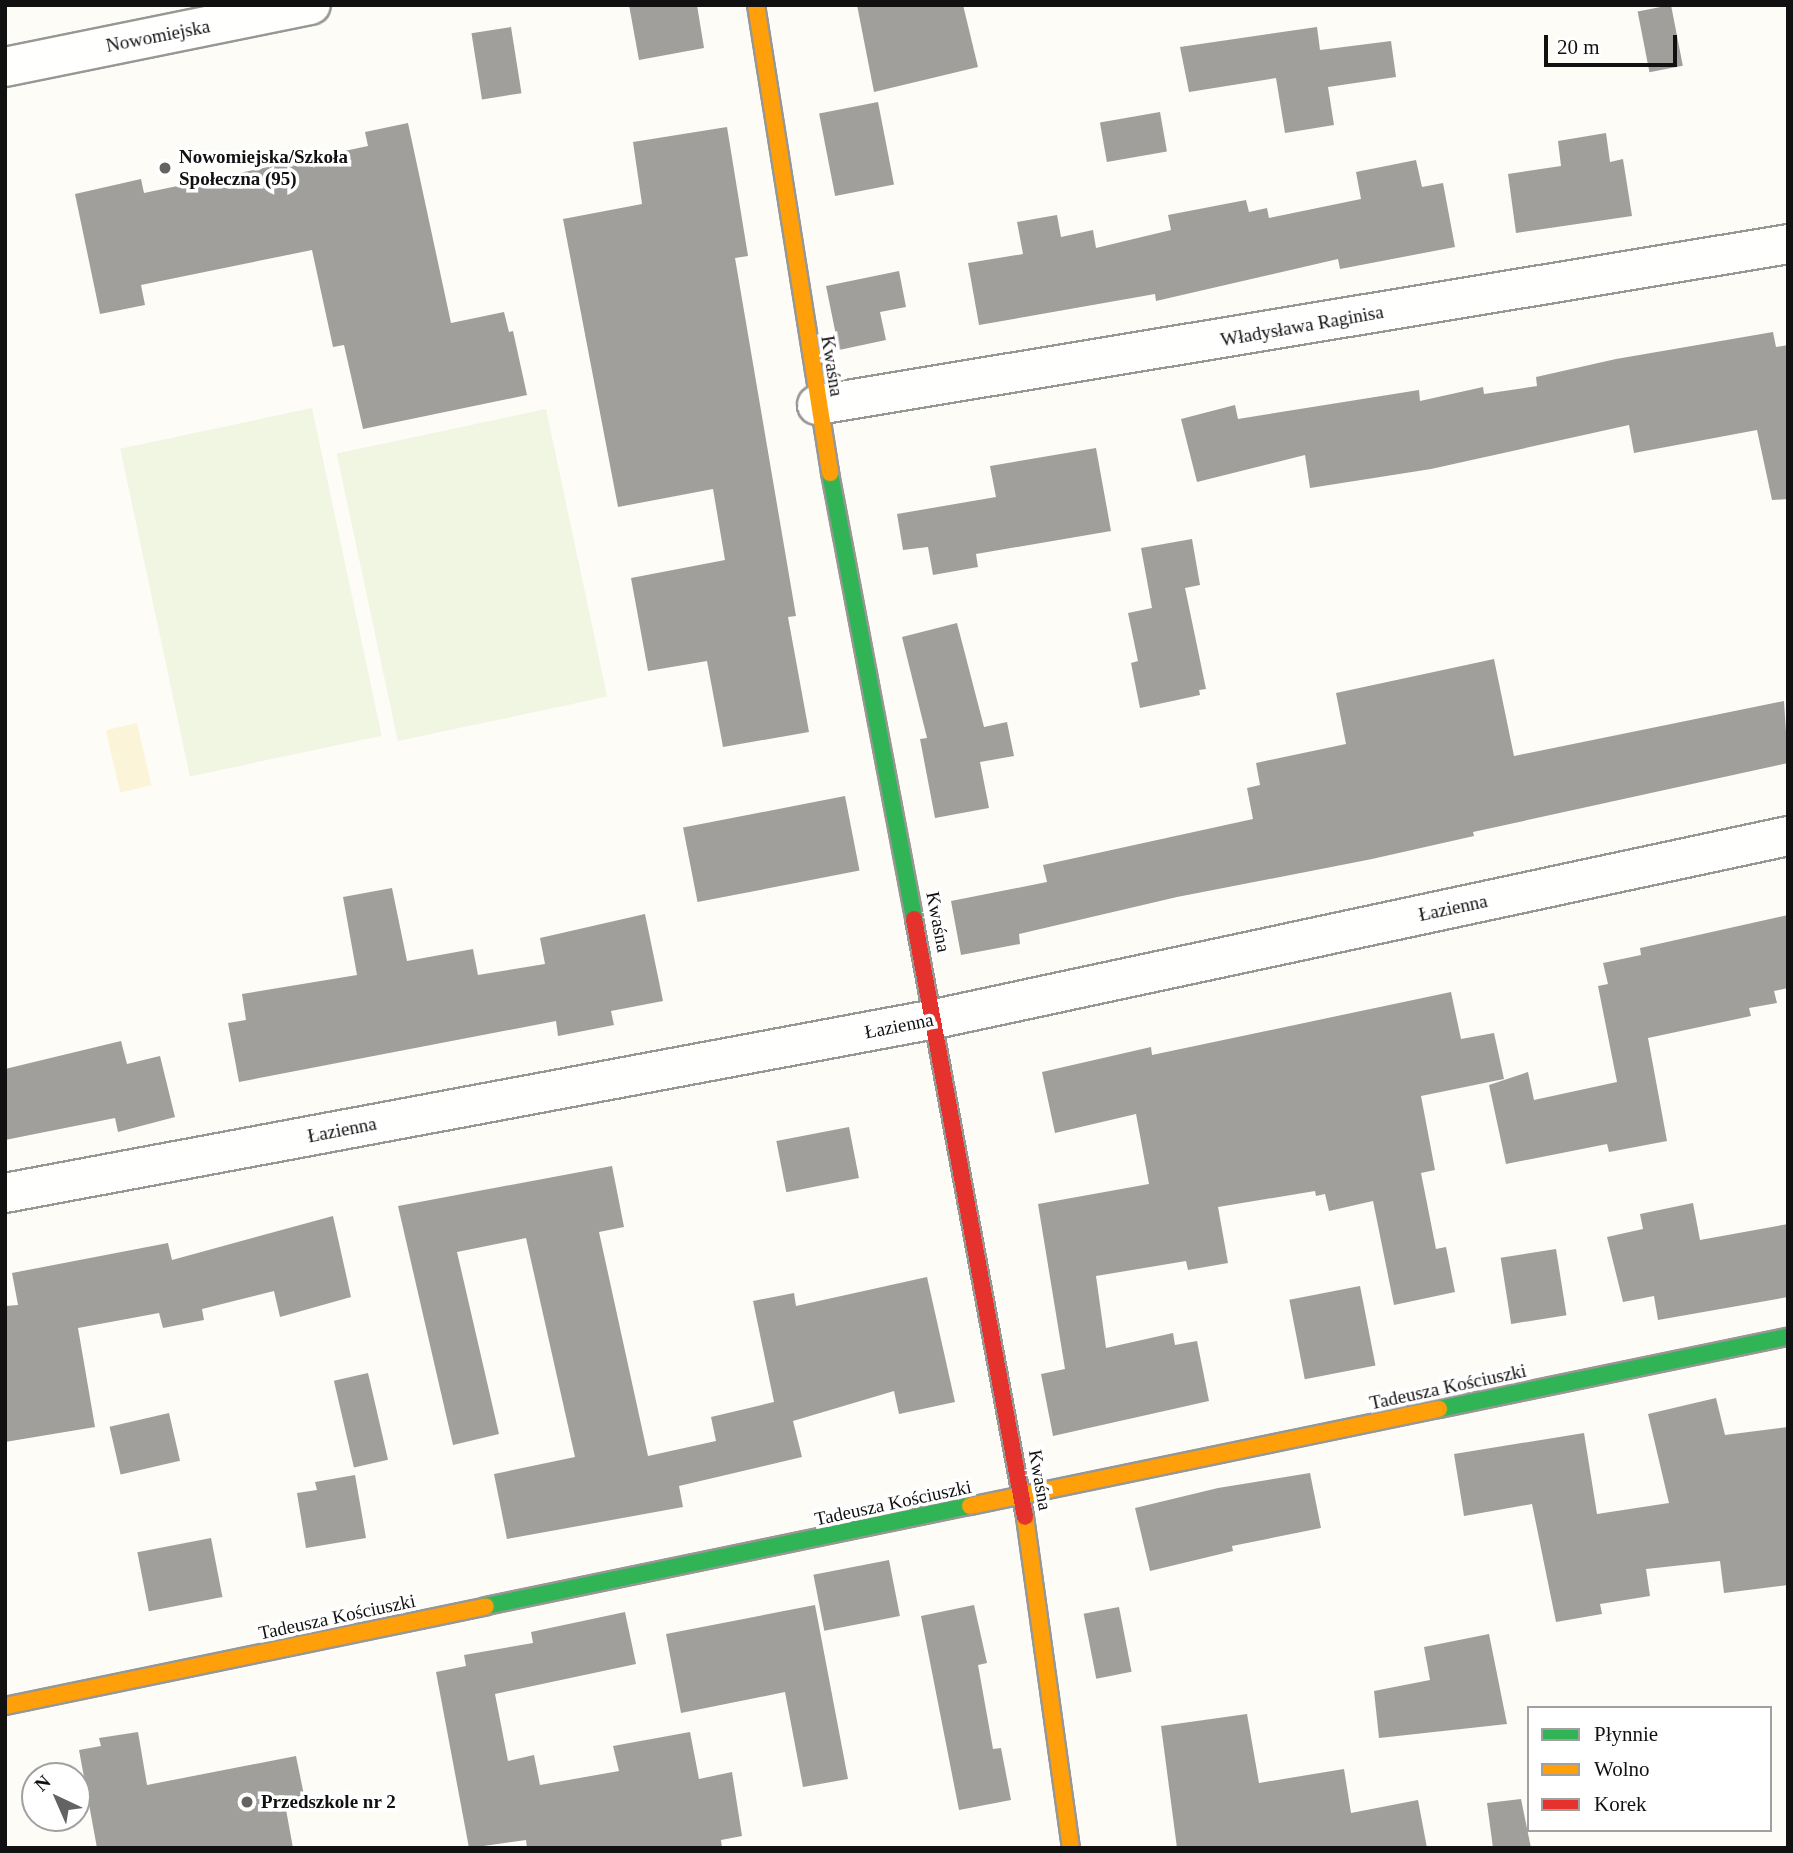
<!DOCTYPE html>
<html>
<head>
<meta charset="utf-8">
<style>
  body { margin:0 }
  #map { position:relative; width:1793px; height:1853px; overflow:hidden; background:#fdfcf7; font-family:Georgia,serif }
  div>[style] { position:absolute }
  .sand>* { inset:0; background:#fcf4d9; transform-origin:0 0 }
  .pitch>* { inset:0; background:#f0f6e1; transform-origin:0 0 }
  .building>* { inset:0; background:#a19f9c; transform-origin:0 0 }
  .roads { filter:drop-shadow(2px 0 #979795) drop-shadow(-2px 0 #979795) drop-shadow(0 2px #979795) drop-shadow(0 -2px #979795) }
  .street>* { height:38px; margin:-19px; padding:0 19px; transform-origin:19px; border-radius:19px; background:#fffffe }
  .fast>* { height:16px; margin:-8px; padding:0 8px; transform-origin:8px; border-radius:8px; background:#30b455 }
  .slow>* { height:16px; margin:-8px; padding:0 8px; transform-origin:8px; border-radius:8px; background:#ff9f0a }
  .jam>* { height:16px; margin:-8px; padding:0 8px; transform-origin:8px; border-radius:8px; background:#e5322d }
  .dots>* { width:19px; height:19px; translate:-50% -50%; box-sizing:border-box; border:4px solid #fff; border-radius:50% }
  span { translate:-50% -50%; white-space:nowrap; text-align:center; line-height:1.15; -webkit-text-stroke:7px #fff; paint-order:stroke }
  .street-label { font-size:19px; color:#111 }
  .poi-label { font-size:19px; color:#111; font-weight:700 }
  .left { translate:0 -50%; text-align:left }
  .frame { position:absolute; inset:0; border:7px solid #111; pointer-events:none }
  .legend { position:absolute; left:1527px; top:1706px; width:245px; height:126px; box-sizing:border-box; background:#fff; border:2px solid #a0a0a0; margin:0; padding:9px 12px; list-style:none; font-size:21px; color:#111 }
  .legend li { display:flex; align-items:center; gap:14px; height:35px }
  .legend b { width:35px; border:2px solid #a0a0a0 }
  .north { position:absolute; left:21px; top:1762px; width:70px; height:70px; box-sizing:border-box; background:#fff; border:2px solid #a0a0a0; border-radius:50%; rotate:316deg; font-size:19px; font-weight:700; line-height:28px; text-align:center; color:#111 }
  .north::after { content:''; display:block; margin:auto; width:24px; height:32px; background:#646362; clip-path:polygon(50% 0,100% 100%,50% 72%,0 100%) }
  .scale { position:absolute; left:1544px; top:35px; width:133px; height:32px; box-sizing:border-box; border:4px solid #111; border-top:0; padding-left:9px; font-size:21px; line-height:24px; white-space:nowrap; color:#111; -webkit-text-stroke:5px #fff; paint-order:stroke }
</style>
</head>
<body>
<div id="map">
  <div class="sand">
    <div style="left:137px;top:723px;width:64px;height:32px;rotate:77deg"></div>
  </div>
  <div class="pitch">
    <div style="left:312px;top:408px;width:335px;height:196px;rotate:78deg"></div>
    <div style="left:546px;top:409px;width:294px;height:214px;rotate:78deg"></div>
  </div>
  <div class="building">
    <div style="clip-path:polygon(629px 5px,697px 5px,704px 48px,639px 60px)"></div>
    <div style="clip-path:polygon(857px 5px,963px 5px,978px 67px,874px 92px)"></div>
    <div style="left:1671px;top:5px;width:62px;height:34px;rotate:79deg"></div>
    <div style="left:511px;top:27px;width:67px;height:40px;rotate:81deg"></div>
    <div style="clip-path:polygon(1317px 27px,1320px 50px,1391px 41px,1396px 77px,1328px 87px,1334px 125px,1285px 133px,1276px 78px,1189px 92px,1180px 47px)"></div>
    <div style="left:878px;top:102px;width:84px;height:60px;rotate:79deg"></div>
    <div style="left:1160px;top:112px;width:40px;height:61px;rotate:80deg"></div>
    <div style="clip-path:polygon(408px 123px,451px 323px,504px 312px,509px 332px,513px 331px,527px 395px,363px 429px,344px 345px,333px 347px,312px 250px,141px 285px,145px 305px,100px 314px,75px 194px,141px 179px,144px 193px,368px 146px,365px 132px)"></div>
    <div style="clip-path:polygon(727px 127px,748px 256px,735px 258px,796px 616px,788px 617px,809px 732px,723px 747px,707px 661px,648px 671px,631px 578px,725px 560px,713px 489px,618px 507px,563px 219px,642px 204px,633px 142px)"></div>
    <div style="clip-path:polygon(1606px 133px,1610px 162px,1623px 159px,1632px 216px,1516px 233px,1508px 174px,1561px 166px,1558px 141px)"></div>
    <div style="clip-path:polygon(1416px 160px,1422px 187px,1443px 183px,1455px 247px,1340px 269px,1338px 259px,1156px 301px,1155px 294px,979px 325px,968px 263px,1023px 254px,1017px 222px,1057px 215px,1061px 237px,1093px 230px,1096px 248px,1171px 230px,1168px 215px,1246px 200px,1249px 212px,1267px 208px,1269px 218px,1361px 199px,1356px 172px)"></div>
    <div style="clip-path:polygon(899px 271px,906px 307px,880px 312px,886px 340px,839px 350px,826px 286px)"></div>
    <div style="clip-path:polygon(1773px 332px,1776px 347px,1788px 345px,1788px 499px,1772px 500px,1757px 430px,1634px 453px,1629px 425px,1431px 469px,1310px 488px,1305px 455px,1197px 482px,1181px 419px,1235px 405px,1238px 419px,1419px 390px,1420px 401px,1483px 387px,1484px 394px,1537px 386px,1536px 377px,1616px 359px)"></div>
    <div style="clip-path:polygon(1096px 448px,1111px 531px,976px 554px,978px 567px,933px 575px,928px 547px,903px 550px,897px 514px,996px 497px,990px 466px)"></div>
    <div style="clip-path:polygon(1192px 539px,1200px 585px,1185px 588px,1206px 689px,1199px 690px,1200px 695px,1140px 708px,1131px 663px,1138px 661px,1128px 613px,1152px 608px,1141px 548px)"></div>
    <div style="clip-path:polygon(957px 623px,984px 727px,1007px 722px,1014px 756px,980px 762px,989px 808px,935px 818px,920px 739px,927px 738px,902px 637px)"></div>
    <div style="clip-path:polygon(1494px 659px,1514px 756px,1784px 701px,1788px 763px,1473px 832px,1474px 836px,1372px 859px,1177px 897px,1019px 934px,1020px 944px,961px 955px,951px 901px,1047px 882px,1043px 865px,1253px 819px,1247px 788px,1260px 785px,1256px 763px,1346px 744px,1336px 693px)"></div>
    <div style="left:845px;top:796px;width:76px;height:165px;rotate:79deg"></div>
    <div style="clip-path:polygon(392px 888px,407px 961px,473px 949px,478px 975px,545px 964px,540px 938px,645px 914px,663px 1001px,611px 1011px,614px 1025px,558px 1036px,556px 1021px,239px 1082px,228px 1023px,246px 1020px,242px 994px,357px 975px,343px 897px)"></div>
    <div style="clip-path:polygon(1788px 915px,1788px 988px,1774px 991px,1777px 1003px,1749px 1008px,1751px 1016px,1648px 1038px,1667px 1141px,1609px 1152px,1607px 1144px,1506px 1164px,1489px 1085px,1528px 1072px,1534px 1100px,1617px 1082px,1598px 986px,1608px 984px,1603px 963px,1641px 955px,1640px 948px)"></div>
    <div style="clip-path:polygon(1451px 992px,1461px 1039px,1494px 1033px,1504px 1079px,1421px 1096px,1435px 1170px,1421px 1173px,1436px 1249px,1446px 1247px,1455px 1292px,1394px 1305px,1373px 1201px,1329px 1211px,1325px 1194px,1316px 1196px,1315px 1191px,1218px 1207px,1228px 1263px,1188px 1270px,1186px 1261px,1096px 1276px,1106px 1348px,1173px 1333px,1175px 1345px,1197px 1341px,1209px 1401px,1053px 1436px,1041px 1374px,1065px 1369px,1038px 1204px,1149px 1184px,1136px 1114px,1055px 1133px,1042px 1072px,1151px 1047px,1152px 1055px)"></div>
    <div style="clip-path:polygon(121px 1041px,127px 1064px,160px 1056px,175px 1117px,118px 1132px,115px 1118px,5px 1140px,5px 1069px)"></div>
    <div style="left:849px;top:1127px;width:52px;height:74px;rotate:79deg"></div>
    <div style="clip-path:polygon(612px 1166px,624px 1227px,599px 1232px,648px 1456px,716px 1441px,711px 1417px,774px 1402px,753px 1301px,794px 1293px,796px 1306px,927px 1277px,955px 1402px,899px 1414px,894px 1391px,793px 1421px,802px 1457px,679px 1486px,683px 1507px,507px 1539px,494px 1474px,575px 1457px,526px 1238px,457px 1252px,499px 1434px,453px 1445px,398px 1206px)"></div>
    <div style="clip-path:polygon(1693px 1203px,1700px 1240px,1788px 1224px,1788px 1297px,1658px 1320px,1654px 1296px,1623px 1302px,1607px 1237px,1643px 1229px,1640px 1214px)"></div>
    <div style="clip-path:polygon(333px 1216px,351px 1297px,280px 1317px,274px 1291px,202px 1309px,204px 1320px,163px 1328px,159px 1313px,78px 1328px,95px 1427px,5px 1442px,5px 1306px,18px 1305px,12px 1273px,168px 1243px,172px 1260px)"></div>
    <div style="left:1556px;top:1249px;width:67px;height:56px;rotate:81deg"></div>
    <div style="left:1360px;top:1286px;width:81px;height:72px;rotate:79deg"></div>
    <div style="left:368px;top:1373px;width:89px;height:35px;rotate:77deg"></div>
    <div style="clip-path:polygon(1716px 1398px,1725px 1435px,1788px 1427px,1788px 1585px,1724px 1593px,1720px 1561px,1646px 1569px,1650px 1596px,1600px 1604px,1602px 1614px,1556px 1622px,1532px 1504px,1464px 1516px,1454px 1454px,1584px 1433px,1597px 1514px,1669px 1503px,1648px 1414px)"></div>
    <div style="left:169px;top:1413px;width:49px;height:61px;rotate:77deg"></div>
    <div style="clip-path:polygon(1310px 1473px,1321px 1528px,1232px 1546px,1233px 1551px,1150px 1571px,1135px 1508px,1218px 1488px)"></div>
    <div style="clip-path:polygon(355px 1475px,366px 1538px,306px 1548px,297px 1493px,317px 1490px,315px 1482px)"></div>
    <div style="left:211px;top:1538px;width:60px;height:75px;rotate:79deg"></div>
    <div style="left:889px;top:1560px;width:57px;height:77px;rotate:79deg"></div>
    <div style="clip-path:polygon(815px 1605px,848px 1779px,803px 1787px,785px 1692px,681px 1713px,666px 1634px)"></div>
    <div style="clip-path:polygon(974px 1605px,987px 1663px,978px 1665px,993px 1749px,1001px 1748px,1011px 1800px,959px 1810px,921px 1616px)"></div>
    <div style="left:1119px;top:1607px;width:66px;height:36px;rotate:79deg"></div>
    <div style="clip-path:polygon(625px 1612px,636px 1664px,495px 1694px,508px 1761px,534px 1755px,540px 1785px,619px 1771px,613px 1746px,690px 1732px,699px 1779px,732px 1772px,742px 1836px,721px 1840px,722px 1848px,527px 1848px,526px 1840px,469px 1848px,436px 1672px,466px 1666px,464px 1655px,533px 1643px,531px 1632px)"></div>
    <div style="clip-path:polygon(1489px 1634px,1507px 1724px,1379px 1738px,1374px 1691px,1430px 1680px,1424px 1647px)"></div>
    <div style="clip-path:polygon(1247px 1714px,1259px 1783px,1344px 1769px,1351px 1813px,1418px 1800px,1427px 1848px,1177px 1848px,1161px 1726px)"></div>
    <div style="clip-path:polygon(138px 1732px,147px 1785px,296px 1756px,305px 1800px,285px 1804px,293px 1848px,97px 1848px,79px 1750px,101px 1746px,99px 1738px)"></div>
    <div style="clip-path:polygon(1521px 1799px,1531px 1848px,1493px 1848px,1487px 1803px)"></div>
  </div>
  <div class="roads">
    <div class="street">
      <div style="left:5px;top:67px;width:312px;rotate:-11.5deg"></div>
      <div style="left:817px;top:405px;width:984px;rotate:-9.41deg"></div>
      <div style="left:5px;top:1193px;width:946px;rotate:-10.6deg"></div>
      <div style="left:935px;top:1019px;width:872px;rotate:-12.11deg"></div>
    </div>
    <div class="fast">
      <div style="left:830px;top:473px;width:454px;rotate:79.3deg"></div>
      <div style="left:1439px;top:1409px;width:356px;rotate:-11.7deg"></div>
      <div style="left:486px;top:1606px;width:494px;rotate:-11.7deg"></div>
    </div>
    <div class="slow">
      <div style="left:756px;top:5px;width:474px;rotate:81deg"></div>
      <div style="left:970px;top:1506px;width:479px;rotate:-11.7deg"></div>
      <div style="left:1025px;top:1517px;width:334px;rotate:82.1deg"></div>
      <div style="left:5px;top:1706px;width:491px;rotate:-11.7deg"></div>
    </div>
    <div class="jam">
      <div style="left:914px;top:919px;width:608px;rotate:79.48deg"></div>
    </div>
  </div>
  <div class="dots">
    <div style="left:165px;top:168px;background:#646362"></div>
    <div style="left:247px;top:1802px;background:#646362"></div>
  </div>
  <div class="street-label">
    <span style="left:158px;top:36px;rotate:-11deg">Nowomiejska</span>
    <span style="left:1302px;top:326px;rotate:-10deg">Władysława Raginisa</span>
    <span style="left:832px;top:366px;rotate:81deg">Kwaśna</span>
    <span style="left:1453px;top:908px;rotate:-12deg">Łazienna</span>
    <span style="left:938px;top:922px;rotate:79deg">Kwaśna</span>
    <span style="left:899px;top:1026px;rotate:-11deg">Łazienna</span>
    <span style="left:342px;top:1130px;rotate:-11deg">Łazienna</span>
    <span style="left:1448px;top:1387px;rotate:-12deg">Tadeusza Kościuszki</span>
    <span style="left:1040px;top:1480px;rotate:80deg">Kwaśna</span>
    <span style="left:893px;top:1503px;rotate:-12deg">Tadeusza Kościuszki</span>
    <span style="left:337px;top:1617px;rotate:-12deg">Tadeusza Kościuszki</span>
  </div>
  <div class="poi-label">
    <span class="left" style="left:179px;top:168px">Nowomiejska/Szkoła<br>Społeczna (95)</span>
    <span class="left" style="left:261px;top:1802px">Przedszkole nr 2</span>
  </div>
  <div class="frame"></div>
  <ul class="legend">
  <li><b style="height:9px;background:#30b455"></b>Płynnie</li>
  <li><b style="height:9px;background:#ff9f0a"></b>Wolno</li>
  <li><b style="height:9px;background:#e5322d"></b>Korek</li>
  </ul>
  <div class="north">N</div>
  <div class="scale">20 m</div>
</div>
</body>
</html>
